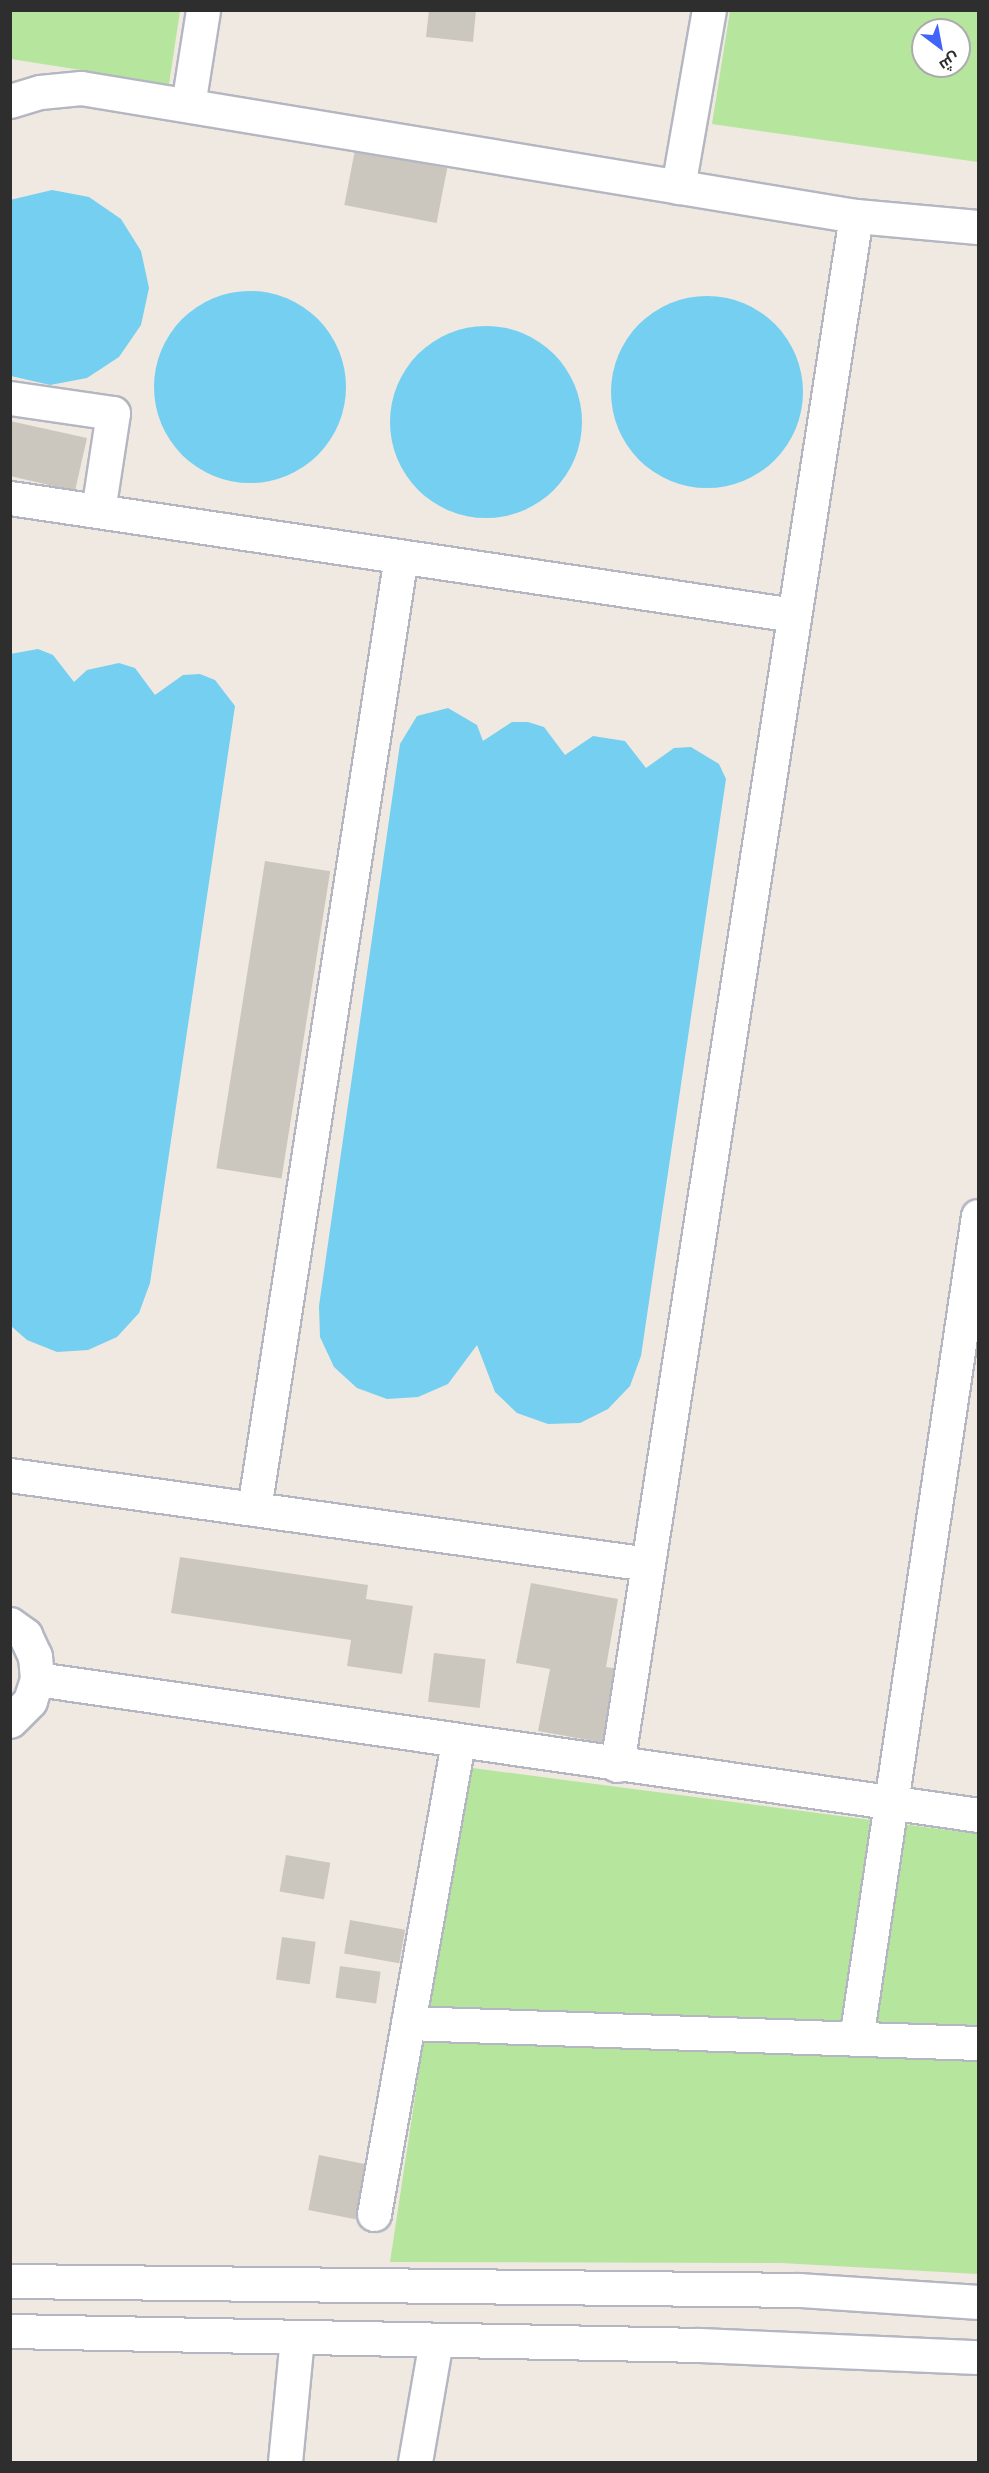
<!DOCTYPE html>
<html>
<head>
<meta charset="utf-8">
<style>
  body { margin:0 }
  #map { position:relative; width:989px; height:2473px; overflow:hidden; background:#efe9e1; font-family:Roboto,Cairo,sans-serif }
  div>[style] { position:absolute }
  .green>* { inset:0; background:#b6e59e }
  .water>* { inset:0; background:#75cff0 }
  .round { border-radius:50% }
  .building>* { inset:0; background:#cbc7bf; transform-origin:0 0 }
  .roads { filter:drop-shadow(2px 0 #b4b7c1) drop-shadow(-2px 0 #b4b7c1) drop-shadow(0 2px #b4b7c1) drop-shadow(0 -2px #b4b7c1) }
  .minor>* { height:33px; margin:-16.5px; padding:0 16.5px; transform-origin:16.5px; border-radius:16.5px; background:#fff }
  span { translate:-50% -50%; white-space:nowrap; text-align:center; line-height:1.15; -webkit-text-stroke:4.5px #fff; paint-order:stroke }
  .frame { position:absolute; inset:0; border:12px solid #2e2e2e; pointer-events:none }
  .north { position:absolute; left:911px; top:18px; width:60px; height:60px; box-sizing:border-box; background:#fff; border:2px solid #ababab; border-radius:50%; rotate:148deg; font-size:16px; font-weight:700; line-height:24px; text-align:center; color:#2e2e2e }
  .north::after { content:''; display:block; margin:auto; width:21px; height:27px; background:#4264fb; clip-path:polygon(50% 0,100% 100%,50% 72%,0 100%) }
</style>
</head>
<body>
<div id="map">
  <div class="green">
    <div style="clip-path:polygon(10px 11px,180px 11px,169px 84px,11px 59px)"></div>
    <div style="clip-path:polygon(evenodd,730px 11px,978px 11px,978px 162px,712px 124px,730px 11px,923px 30px,959px 30px,959px 66px,923px 66px,923px 30px)"></div>
    <div style="clip-path:polygon(465px 1767px,978px 1834px,978px 2274px,781px 2263px,390px 2262px)"></div>
  </div>
  <div class="water">
    <div style="clip-path:polygon(52px 190px,89px 197px,121px 219px,141px 251px,149px 288px,141px 325px,119px 357px,87px 378px,50px 385px,11px 376px,10px 200px)"></div>
    <div class="round" style="left:154px;top:291px;width:192px;height:192px"></div>
    <div class="round" style="left:611px;top:296px;width:192px;height:192px"></div>
    <div class="round" style="left:390px;top:326px;width:192px;height:192px"></div>
    <div style="clip-path:polygon(38px 649px,53px 655px,74px 682px,87px 670px,119px 663px,135px 668px,155px 695px,183px 675px,200px 674px,215px 680px,235px 706px,150px 1283px,139px 1313px,117px 1337px,88px 1350px,57px 1352px,27px 1340px,11px 1326px,10px 654px)"></div>
    <div style="clip-path:polygon(448px 708px,477px 725px,483px 741px,512px 722px,528px 722px,544px 727px,565px 755px,593px 736px,625px 741px,646px 768px,674px 748px,691px 747px,719px 764px,726px 779px,641px 1356px,630px 1386px,608px 1409px,580px 1423px,548px 1424px,517px 1413px,495px 1392px,477px 1345px,448px 1384px,418px 1397px,387px 1399px,357px 1388px,334px 1367px,320px 1337px,319px 1306px,400px 744px,417px 716px)"></div>
  </div>
  <div class="building">
    <div style="clip-path:polygon(429px 10px,476px 10px,473px 42px,426px 37px)"></div>
    <div style="left:355px;top:150px;width:94px;height:56px;rotate:11deg"></div>
    <div style="clip-path:polygon(10px 421px,87px 438px,75px 491px,10px 476px)"></div>
    <div style="left:265px;top:861px;width:66px;height:311px;rotate:9deg"></div>
    <div style="clip-path:polygon(180px 1557px,368px 1585px,366px 1599px,413px 1606px,402px 1674px,347px 1666px,351px 1640px,171px 1613px)"></div>
    <div style="clip-path:polygon(531px 1583px,618px 1599px,606px 1667px,619px 1669px,605px 1743px,538px 1731px,550px 1669px,516px 1663px)"></div>
    <div style="left:434px;top:1653px;width:52px;height:49px;rotate:7deg"></div>
    <div style="left:286px;top:1855px;width:45px;height:37px;rotate:10deg"></div>
    <div style="left:350px;top:1920px;width:56px;height:34px;rotate:10deg"></div>
    <div style="left:282px;top:1937px;width:34px;height:43px;rotate:8deg"></div>
    <div style="left:340px;top:1966px;width:41px;height:32px;rotate:8deg"></div>
    <div style="left:319px;top:2155px;width:48px;height:56px;rotate:11deg"></div>
  </div>
  <div class="roads">
    <div class="minor">
      <div style="left:10px;top:101px;width:31px;rotate:-17deg"></div>
      <div style="left:40px;top:92px;width:41px;rotate:-5.6deg"></div>
      <div style="left:81px;top:88px;width:785px;rotate:9.38deg"></div>
      <div style="left:856px;top:216px;width:122px;rotate:5.2deg"></div>
      <div style="left:188px;top:105px;width:96px;rotate:-81deg"></div>
      <div style="left:678px;top:187px;width:180px;rotate:-80.1deg"></div>
      <div style="left:10px;top:398px;width:104px;rotate:8.3deg"></div>
      <div style="left:113px;top:413px;width:99px;rotate:98.7deg"></div>
      <div style="left:10px;top:498px;width:793px;rotate:8.49deg"></div>
      <div style="left:10px;top:1475px;width:644px;rotate:7.94deg"></div>
      <div style="left:254px;top:1509px;width:964px;rotate:-81.23deg"></div>
      <div style="left:10px;top:1624px;width:19px;rotate:36deg"></div>
      <div style="left:25px;top:1635px;width:23px;rotate:65deg"></div>
      <div style="left:35px;top:1656px;width:23px;rotate:85deg"></div>
      <div style="left:37px;top:1679px;width:23px;rotate:108deg"></div>
      <div style="left:30px;top:1701px;width:28px;rotate:135deg"></div>
      <div style="left:37px;top:1679px;width:951px;rotate:8.22deg"></div>
      <div style="left:617px;top:1765px;width:1567px;rotate:-81.23deg"></div>
      <div style="left:408px;top:2023px;width:570px;rotate:2.01deg"></div>
      <div style="left:856px;top:2039px;width:832px;rotate:-81.57deg"></div>
      <div style="left:374px;top:2214px;width:480px;rotate:-79.9deg"></div>
      <div style="left:10px;top:2281px;width:789px;rotate:0.65deg"></div>
      <div style="left:799px;top:2290px;width:179px;rotate:3.8deg"></div>
      <div style="left:10px;top:2331px;width:689px;rotate:1.16deg"></div>
      <div style="left:699px;top:2345px;width:279px;rotate:2.5deg"></div>
      <div style="left:285px;top:2462px;width:125px;rotate:-84.5deg"></div>
      <div style="left:415px;top:2462px;width:123px;rotate:-80.2deg"></div>
    </div>
  </div>
  <div class="frame"></div>
  <div class="north">ش</div>
</div>
</body>
</html>
